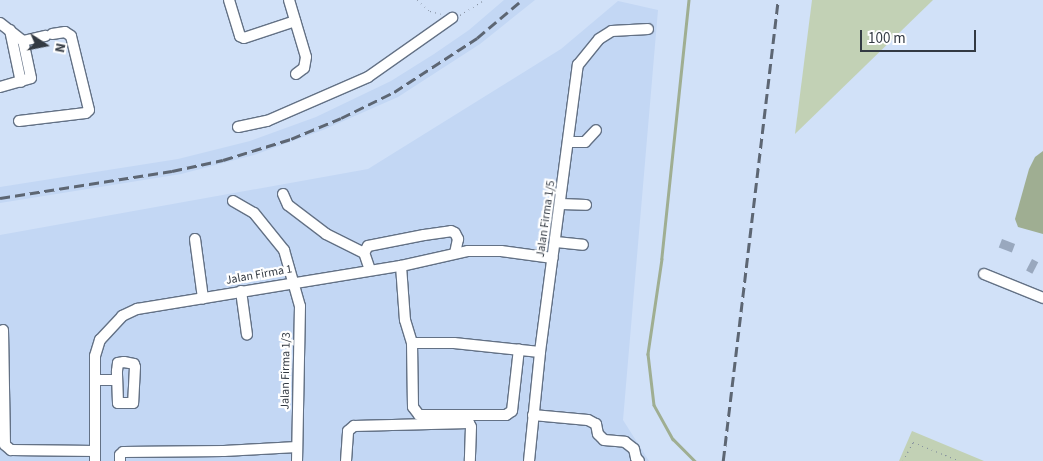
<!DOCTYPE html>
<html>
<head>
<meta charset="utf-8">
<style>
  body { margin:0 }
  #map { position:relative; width:1043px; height:461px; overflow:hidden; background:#d1e1f8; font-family:"Source Sans 3",sans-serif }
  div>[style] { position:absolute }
  .built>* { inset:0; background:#c3d7f4 }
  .green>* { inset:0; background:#c2d1b5 }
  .water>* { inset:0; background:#9fae92 }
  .stream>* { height:2.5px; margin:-1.25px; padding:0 1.25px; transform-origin:1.25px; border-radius:1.25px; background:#9fae92 }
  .building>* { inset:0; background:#99a8be; transform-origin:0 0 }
  .path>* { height:1px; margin-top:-0.5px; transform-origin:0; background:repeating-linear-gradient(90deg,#818c9c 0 1px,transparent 0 5px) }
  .roads { filter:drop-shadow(1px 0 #637185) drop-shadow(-1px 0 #637185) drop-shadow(0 1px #637185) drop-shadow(0 -1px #637185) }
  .minor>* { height:10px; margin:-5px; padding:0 5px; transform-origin:5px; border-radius:5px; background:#fff }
  .rail>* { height:2.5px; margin-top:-1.25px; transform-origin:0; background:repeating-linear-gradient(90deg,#5d6673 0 10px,transparent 0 15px) }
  span { translate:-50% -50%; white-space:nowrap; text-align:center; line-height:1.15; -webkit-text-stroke:4.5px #fff; paint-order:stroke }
  .street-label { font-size:12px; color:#333a43 }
  .north { position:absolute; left:20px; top:20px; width:50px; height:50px; -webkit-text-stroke:4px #fff; paint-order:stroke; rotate:101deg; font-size:14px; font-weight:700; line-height:20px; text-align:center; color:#333a43 }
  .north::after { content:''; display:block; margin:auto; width:18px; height:22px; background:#333a43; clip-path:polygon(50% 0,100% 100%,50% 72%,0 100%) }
  .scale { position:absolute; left:860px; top:30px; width:116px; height:22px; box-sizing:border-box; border:2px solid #333a43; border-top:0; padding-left:6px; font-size:15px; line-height:18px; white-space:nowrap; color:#333a43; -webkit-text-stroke:4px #fff; paint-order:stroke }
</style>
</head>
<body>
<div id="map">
  <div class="built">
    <div style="clip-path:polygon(504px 0,535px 0,480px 44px,398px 97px,323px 130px,254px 155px,181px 174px,0 203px,0 187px,178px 159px,250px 141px,316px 117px,391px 81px,434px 54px,469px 30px)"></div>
    <div style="clip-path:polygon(618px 1px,658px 10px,623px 420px,649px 461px,0 461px,0 235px,368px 169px,561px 49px)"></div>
  </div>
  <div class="green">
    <div style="clip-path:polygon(812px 0,933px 0,795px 134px)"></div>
    <div style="clip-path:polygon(912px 431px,984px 461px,899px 461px)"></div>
  </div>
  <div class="water">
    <div style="clip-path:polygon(1043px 151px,1043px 234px,1018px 227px,1015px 219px,1029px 169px,1035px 157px)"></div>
  </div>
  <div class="stream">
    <div style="left:689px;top:0;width:260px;rotate:96deg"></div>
    <div style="left:662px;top:259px;width:96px;rotate:98.4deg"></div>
    <div style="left:648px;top:354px;width:51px;rotate:83.3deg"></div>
    <div style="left:654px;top:405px;width:39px;rotate:61deg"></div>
    <div style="left:673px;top:439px;width:31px;rotate:45deg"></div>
  </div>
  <div class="building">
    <div style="left:1002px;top:239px;width:14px;height:9px;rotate:21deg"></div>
    <div style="left:1032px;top:259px;width:7px;height:13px;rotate:27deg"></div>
  </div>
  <div class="path">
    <div style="left:417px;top:0;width:17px;rotate:40deg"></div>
    <div style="left:430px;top:11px;width:11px;rotate:15deg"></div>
    <div style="left:460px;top:15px;width:28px;rotate:-32deg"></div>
    <div style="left:903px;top:461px;width:21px;rotate:-62deg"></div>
    <div style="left:913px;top:442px;width:51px;rotate:22deg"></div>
  </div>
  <div class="roads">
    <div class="minor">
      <div style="left:229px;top:0;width:38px;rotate:73deg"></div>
      <div style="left:240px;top:36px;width:4px;rotate:27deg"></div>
      <div style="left:244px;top:38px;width:54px;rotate:-18.4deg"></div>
      <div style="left:289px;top:0;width:59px;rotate:73.4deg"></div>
      <div style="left:306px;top:57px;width:11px;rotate:100deg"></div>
      <div style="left:304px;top:68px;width:10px;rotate:143deg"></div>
      <div style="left:0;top:23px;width:29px;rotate:38deg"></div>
      <div style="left:23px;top:41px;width:23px;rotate:-13deg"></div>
      <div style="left:10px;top:30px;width:53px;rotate:78.1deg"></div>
      <div style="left:0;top:87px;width:32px;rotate:-16deg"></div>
      <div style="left:31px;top:78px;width:38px;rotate:-102deg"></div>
      <div style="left:19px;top:121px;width:67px;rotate:-6.8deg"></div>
      <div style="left:86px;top:113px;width:4px;rotate:-45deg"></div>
      <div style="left:89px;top:110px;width:76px;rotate:-103.7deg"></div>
      <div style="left:71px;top:36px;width:7px;rotate:-146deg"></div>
      <div style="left:65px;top:32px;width:13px;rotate:171deg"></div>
      <div style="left:238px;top:127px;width:30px;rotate:-12deg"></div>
      <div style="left:267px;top:121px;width:110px;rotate:-23.5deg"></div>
      <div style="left:368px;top:77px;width:103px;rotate:-35.1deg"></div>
      <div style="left:569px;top:142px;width:16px"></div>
      <div style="left:585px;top:142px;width:16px;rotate:-47deg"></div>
      <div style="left:283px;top:194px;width:12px;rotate:66deg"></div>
      <div style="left:288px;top:205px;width:48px;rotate:37.3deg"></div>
      <div style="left:326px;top:234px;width:42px;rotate:26.6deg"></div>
      <div style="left:233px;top:201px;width:24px;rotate:30deg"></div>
      <div style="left:254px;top:213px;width:48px;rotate:51deg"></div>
      <div style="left:284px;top:250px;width:58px;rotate:74.1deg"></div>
      <div style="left:300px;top:306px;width:155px;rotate:91.1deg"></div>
      <div style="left:561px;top:204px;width:25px;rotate:2deg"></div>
      <div style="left:195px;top:239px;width:60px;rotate:82.3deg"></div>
      <div style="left:556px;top:242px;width:27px;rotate:6deg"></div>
      <div style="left:401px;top:266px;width:54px;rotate:85.8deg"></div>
      <div style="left:405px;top:320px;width:24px;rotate:73deg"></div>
      <div style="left:412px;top:343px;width:64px;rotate:89.1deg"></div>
      <div style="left:413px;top:407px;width:10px;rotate:53deg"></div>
      <div style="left:419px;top:415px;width:87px"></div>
      <div style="left:506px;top:415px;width:7px;rotate:-34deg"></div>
      <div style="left:512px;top:411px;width:62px;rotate:-83.6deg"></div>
      <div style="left:370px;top:270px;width:18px;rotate:-109deg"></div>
      <div style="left:364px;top:253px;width:8px;rotate:-60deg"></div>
      <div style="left:368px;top:246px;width:57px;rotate:-11.1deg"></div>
      <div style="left:424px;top:235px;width:27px;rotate:-8deg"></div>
      <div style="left:451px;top:231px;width:4px;rotate:27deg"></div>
      <div style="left:455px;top:233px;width:7px;rotate:63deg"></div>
      <div style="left:458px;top:239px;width:14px;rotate:102deg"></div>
      <div style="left:984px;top:274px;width:64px;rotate:22.1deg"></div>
      <div style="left:241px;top:291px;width:44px;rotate:82.2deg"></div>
      <div style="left:3px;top:330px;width:115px;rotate:89deg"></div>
      <div style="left:5px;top:445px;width:8px;rotate:40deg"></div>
      <div style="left:11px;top:450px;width:84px;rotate:0.7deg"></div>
      <div style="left:412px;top:343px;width:42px"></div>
      <div style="left:454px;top:343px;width:86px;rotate:6deg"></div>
      <div style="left:124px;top:362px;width:10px;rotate:11deg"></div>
      <div style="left:134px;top:364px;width:3px;rotate:72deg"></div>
      <div style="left:135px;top:367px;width:36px;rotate:93deg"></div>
      <div style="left:133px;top:403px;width:15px;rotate:180deg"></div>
      <div style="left:118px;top:403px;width:32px;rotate:-92deg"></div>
      <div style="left:117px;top:371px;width:8px;rotate:-83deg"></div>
      <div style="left:118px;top:363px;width:6px;rotate:-9deg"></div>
      <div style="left:95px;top:380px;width:22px"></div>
      <div style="left:533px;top:415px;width:55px;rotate:5.2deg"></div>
      <div style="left:588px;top:420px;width:9px;rotate:27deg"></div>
      <div style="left:596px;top:424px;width:10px;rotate:79deg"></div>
      <div style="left:598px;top:434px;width:8px;rotate:45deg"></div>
      <div style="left:604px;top:440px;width:21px;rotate:5deg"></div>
      <div style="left:625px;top:442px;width:11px;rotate:38deg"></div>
      <div style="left:634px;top:449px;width:9px;rotate:77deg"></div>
      <div style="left:636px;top:458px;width:4px;rotate:45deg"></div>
      <div style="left:95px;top:461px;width:105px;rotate:-90deg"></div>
      <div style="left:95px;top:356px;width:17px;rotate:-73deg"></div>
      <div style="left:100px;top:340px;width:33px;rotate:-47deg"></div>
      <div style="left:122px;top:316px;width:17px;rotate:-25deg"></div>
      <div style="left:137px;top:309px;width:267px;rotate:-9.3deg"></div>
      <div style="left:401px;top:266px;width:69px;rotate:-12.6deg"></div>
      <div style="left:468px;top:251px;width:33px"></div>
      <div style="left:501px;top:251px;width:52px;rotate:7.7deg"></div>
      <div style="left:120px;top:461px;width:6px;rotate:-90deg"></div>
      <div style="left:120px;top:455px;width:4px;rotate:-45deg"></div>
      <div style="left:123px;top:452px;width:101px;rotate:-0.6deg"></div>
      <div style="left:224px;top:451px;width:73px;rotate:-3.1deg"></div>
      <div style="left:346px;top:461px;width:30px;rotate:-86deg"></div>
      <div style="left:348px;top:431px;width:8px;rotate:-40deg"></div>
      <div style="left:354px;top:426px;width:115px;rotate:-1.5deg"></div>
      <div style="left:469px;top:423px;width:4px;rotate:63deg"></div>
      <div style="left:471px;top:427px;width:34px;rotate:92deg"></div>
      <div style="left:529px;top:461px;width:110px;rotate:-84.2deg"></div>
      <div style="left:540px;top:352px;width:290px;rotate:-82.5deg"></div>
      <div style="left:578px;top:65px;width:33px;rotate:-51deg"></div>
      <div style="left:599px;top:39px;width:15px;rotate:-32deg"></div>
      <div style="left:612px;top:31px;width:36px;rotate:-3deg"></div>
    </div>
  </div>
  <div class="rail">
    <div style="left:0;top:198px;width:174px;rotate:-8.9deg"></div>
    <div style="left:172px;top:171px;width:52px;rotate:-12.2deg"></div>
    <div style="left:223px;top:160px;width:71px;rotate:-17.2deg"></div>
    <div style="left:291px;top:139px;width:54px;rotate:-22.8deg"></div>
    <div style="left:341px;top:118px;width:59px;rotate:-26.1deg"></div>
    <div style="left:394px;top:92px;width:99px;rotate:-33deg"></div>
    <div style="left:477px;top:38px;width:59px;rotate:-40.2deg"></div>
    <div style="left:723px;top:461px;width:464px;rotate:-83.2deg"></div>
  </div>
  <div class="street-label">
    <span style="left:546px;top:219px;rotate:-82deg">Jalan Firma 1/5</span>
    <span style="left:259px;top:275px;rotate:-10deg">Jalan Firma 1</span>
    <span style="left:286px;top:371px;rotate:-89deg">Jalan Firma 1/3</span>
  </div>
  <div class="north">N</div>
  <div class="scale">100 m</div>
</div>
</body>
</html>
